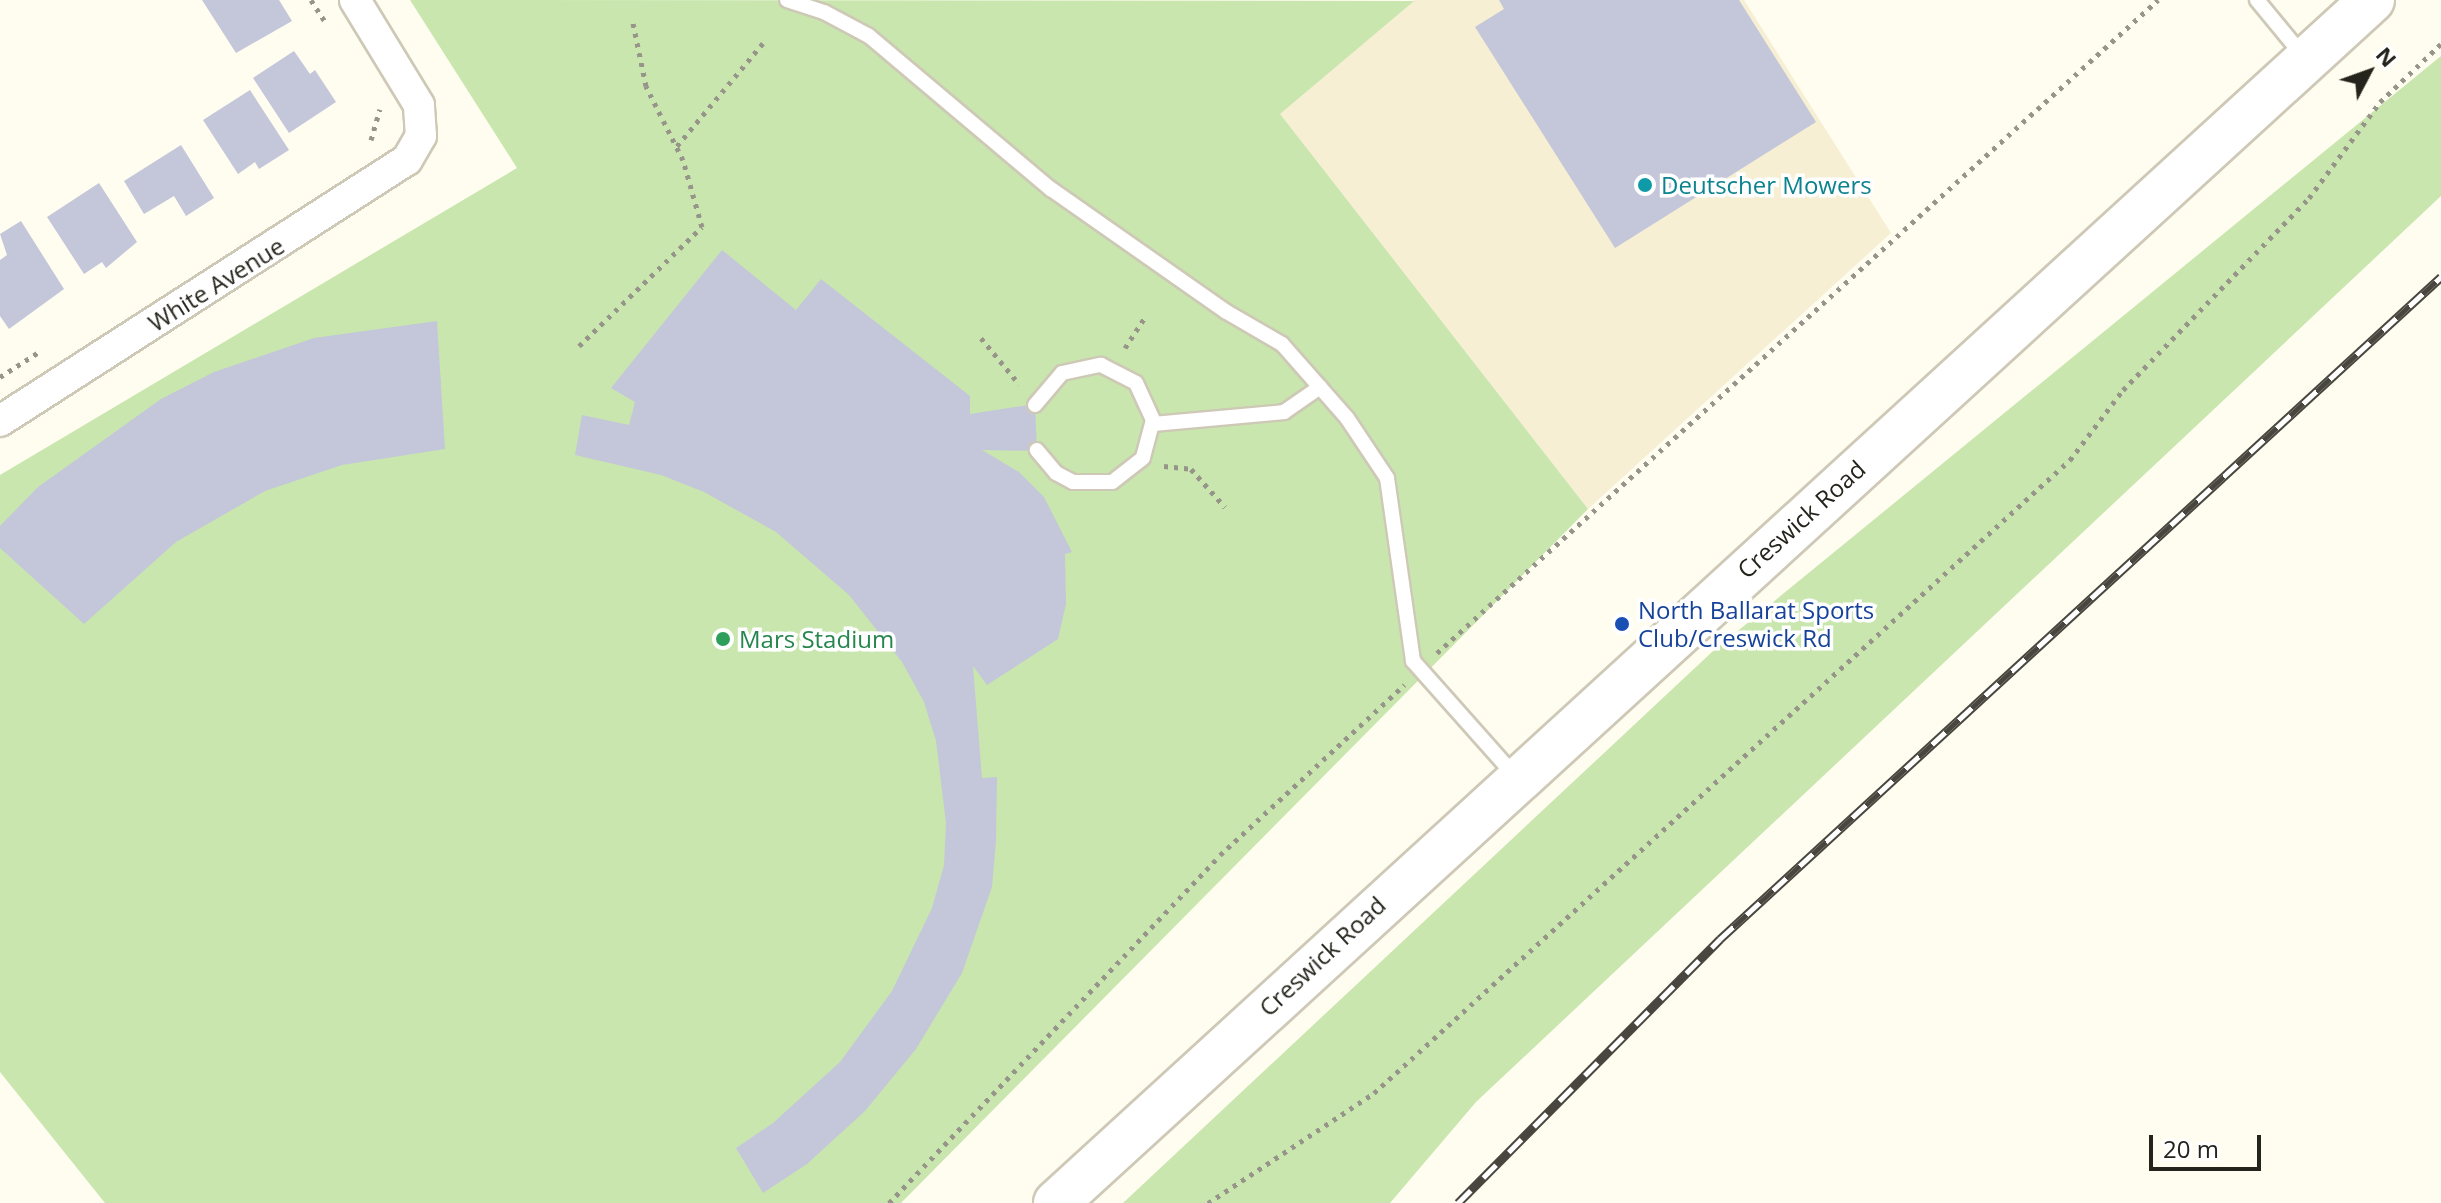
<!DOCTYPE html>
<html>
<head>
<meta charset="utf-8">
<style>
  body { margin:0 }
  #map { position:relative; width:2441px; height:1203px; overflow:hidden; background:#fffcf0; font-family:"Open Sans",sans-serif }
  div>[style] { position:absolute }
  .built>* { inset:0; background:#f6efd4 }
  .green>* { inset:0; background:#c9e6ae }
  .building>* { inset:0; background:#c4c6d9 }
  .path>* { height:5px; margin-top:-2.5px; transform-origin:0; background:repeating-linear-gradient(90deg,#97958a 0 4px,transparent 0 10px) }
  .roads { filter:drop-shadow(2px 0 #cec9b6) drop-shadow(-2px 0 #cec9b6) drop-shadow(0 2px #cec9b6) drop-shadow(0 -2px #cec9b6) }
  .service>* { height:14px; margin:-7px; padding:0 7px; transform-origin:7px; border-radius:7px; background:#fff }
  .minor>* { height:30px; margin:-15px; padding:0 15px; transform-origin:15px; border-radius:15px; background:#fff }
  .trunk>* { height:44px; margin:-22px; padding:0 22px; transform-origin:22px; border-radius:22px; background:#fff }
  .rail>* { height:9px; margin-top:-4.5px; transform-origin:0; background:repeating-linear-gradient(90deg,#fff 0 18px,#48463e 0 36px); box-sizing:border-box; border-block:2px solid #48463e }
  .dots>* { width:22px; height:22px; translate:-50% -50%; box-sizing:border-box; border:4px solid #fff; border-radius:50% }
  span { translate:-50% -50%; white-space:nowrap; text-align:center; line-height:1.15; -webkit-text-stroke:7px #fff; paint-order:stroke }
  .culture-label { font-size:24px; color:#0d838f }
  .left { translate:0 -50%; text-align:left }
  .street-label { font-size:24px; color:#25241c }
  .transit-label { font-size:24px; color:#164399 }
  .leisure-label { font-size:24px; color:#27864d }
  .north { position:absolute; left:2329px; top:32px; width:80px; height:80px; -webkit-text-stroke:6px #fff; paint-order:stroke; rotate:49deg; font-size:22px; font-weight:700; line-height:32px; text-align:center; color:#25241c }
  .north::after { content:''; display:block; margin:auto; width:28px; height:36px; background:#25241c; clip-path:polygon(50% 0,100% 100%,50% 72%,0 100%) }
  .scale { position:absolute; left:2149px; top:1135px; width:112px; height:36px; box-sizing:border-box; border:4px solid #25241c; border-top:0; padding-left:10px; font-size:24px; line-height:28px; white-space:nowrap; color:#25241c; -webkit-text-stroke:6px #fff; paint-order:stroke }
</style>
</head>
<body>
<div id="map">
  <div class="built">
    <div style="clip-path:polygon(1414px 0,1744px 0,1891px 233px,1588px 509px,1279px 114px)"></div>
  </div>
  <div class="green">
    <div style="clip-path:polygon(410px 0,1414px 1px,1280px 114px,1588px 509px,901px 1203px,105px 1203px,0 1072px,0 475px,517px 168px)"></div>
    <div style="clip-path:polygon(2441px 56px,2441px 196px,1476px 1102px,1390px 1203px,1123px 1203px,1712px 652px)"></div>
  </div>
  <div class="building">
    <div style="clip-path:polygon(202px 0,279px 0,292px 21px,236px 53px)"></div>
    <div style="clip-path:polygon(1499px 0,1739px 0,1816px 122px,1615px 248px,1475px 27px,1504px 9px)"></div>
    <div style="clip-path:polygon(294px 51px,310px 74px,315px 70px,336px 102px,289px 133px,253px 78px)"></div>
    <div style="clip-path:polygon(250px 90px,289px 150px,259px 169px,255px 162px,238px 174px,203px 120px)"></div>
    <div style="clip-path:polygon(181px 145px,214px 198px,186px 216px,174px 196px,144px 214px,124px 181px)"></div>
    <div style="clip-path:polygon(99px 183px,137px 242px,106px 268px,102px 262px,84px 274px,47px 217px)"></div>
    <div style="clip-path:polygon(21px 221px,64px 289px,9px 329px,0 316px,0 260px,7px 255px,0 234px)"></div>
    <div style="clip-path:polygon(722px 250px,796px 310px,821px 279px,970px 396px,970px 414px,1035px 404px,1037px 451px,982px 450px,1019px 472px,1044px 497px,1072px 552px,1065px 554px,1066px 604px,1058px 639px,987px 685px,973px 666px,982px 778px,997px 777px,996px 841px,992px 887px,962px 973px,916px 1049px,865px 1111px,807px 1164px,763px 1193px,736px 1148px,773px 1123px,840px 1062px,892px 991px,932px 908px,944px 865px,946px 823px,936px 741px,924px 702px,902px 662px,849px 595px,776px 532px,704px 492px,661px 475px,575px 455px,582px 415px,629px 425px,635px 402px,611px 388px)"></div>
    <div style="clip-path:polygon(437px 321px,445px 449px,342px 465px,265px 491px,176px 542px,84px 624px,0 548px,0 526px,38px 487px,161px 399px,214px 372px,314px 338px)"></div>
  </div>
  <div class="path">
    <div style="left:311px;top:0;width:27px;rotate:57deg"></div>
    <div style="left:371px;top:140px;width:32px;rotate:-74deg"></div>
    <div style="left:677px;top:146px;width:134px;rotate:-50.1deg"></div>
    <div style="left:981px;top:338px;width:60px;rotate:50.4deg"></div>
    <div style="left:579px;top:346px;width:171px;rotate:-44.1deg"></div>
    <div style="left:702px;top:227px;width:70px;rotate:-105.8deg"></div>
    <div style="left:683px;top:160px;width:83px;rotate:-116.6deg"></div>
    <div style="left:646px;top:86px;width:64px;rotate:-101.7deg"></div>
    <div style="left:1125px;top:348px;width:35px;rotate:-57deg"></div>
    <div style="left:0;top:377px;width:46px;rotate:-32.7deg"></div>
    <div style="left:1164px;top:466px;width:27px;rotate:6deg"></div>
    <div style="left:1191px;top:469px;width:51px;rotate:48.2deg"></div>
    <div style="left:1437px;top:653px;width:973px;rotate:-42.17deg"></div>
    <div style="left:889px;top:1203px;width:480px;rotate:-46.4deg"></div>
    <div style="left:1220px;top:855px;width:251px;rotate:-42.7deg"></div>
    <div style="left:1208px;top:1203px;width:199px;rotate:-33.5deg"></div>
    <div style="left:1374px;top:1093px;width:941px;rotate:-42.29deg"></div>
    <div style="left:2070px;top:460px;width:88px;rotate:-52.9deg"></div>
    <div style="left:2123px;top:390px;width:267px;rotate:-45.9deg"></div>
    <div style="left:2309px;top:198px;width:119px;rotate:-53.5deg"></div>
    <div style="left:2380px;top:102px;width:84px;rotate:-43.6deg"></div>
  </div>
  <div class="roads">
    <div class="service">
      <div style="left:787px;top:0;width:39px;rotate:18deg"></div>
      <div style="left:824px;top:12px;width:51px;rotate:28.1deg"></div>
      <div style="left:869px;top:36px;width:238px;rotate:40.1deg"></div>
      <div style="left:1051px;top:189px;width:213px;rotate:35deg"></div>
      <div style="left:1225px;top:311px;width:66px;rotate:30.1deg"></div>
      <div style="left:1282px;top:344px;width:98px;rotate:48.7deg"></div>
      <div style="left:1347px;top:418px;width:72px;rotate:56.3deg"></div>
      <div style="left:1387px;top:478px;width:185px;rotate:81.9deg"></div>
      <div style="left:1413px;top:661px;width:155px;rotate:48.4deg"></div>
      <div style="left:2257px;top:0;width:74px;rotate:50.5deg"></div>
      <div style="left:1035px;top:405px;width:42px;rotate:-49.8deg"></div>
      <div style="left:1062px;top:373px;width:40px;rotate:-12deg"></div>
      <div style="left:1101px;top:365px;width:39px;rotate:27deg"></div>
      <div style="left:1136px;top:383px;width:41px;rotate:65.3deg"></div>
      <div style="left:1153px;top:420px;width:39px;rotate:105deg"></div>
      <div style="left:1143px;top:458px;width:39px;rotate:142deg"></div>
      <div style="left:1112px;top:482px;width:39px;rotate:180deg"></div>
      <div style="left:1073px;top:482px;width:19px;rotate:-152deg"></div>
      <div style="left:1056px;top:473px;width:30px;rotate:-130deg"></div>
      <div style="left:1153px;top:424px;width:132px;rotate:-5.2deg"></div>
      <div style="left:1284px;top:412px;width:44px;rotate:-34.8deg"></div>
    </div>
    <div class="minor">
      <div style="left:0;top:421px;width:483px;rotate:-32.7deg"></div>
      <div style="left:407px;top:160px;width:28px;rotate:-60deg"></div>
      <div style="left:421px;top:136px;width:31px;rotate:-94deg"></div>
      <div style="left:419px;top:105px;width:123px;rotate:-121.4deg"></div>
    </div>
    <div class="trunk">
      <div style="left:1056px;top:1203px;width:1783px;rotate:-42.43deg"></div>
    </div>
  </div>
  <div class="rail">
    <div style="left:1458px;top:1203px;width:372px;rotate:-45.2deg"></div>
    <div style="left:1720px;top:939px;width:979px;rotate:-42.56deg"></div>
  </div>
  <div class="dots">
    <div style="left:1645px;top:185px;background:#0f9aa8"></div>
    <div style="left:1622px;top:624px;background:#1a4fb4"></div>
    <div style="left:723px;top:639px;background:#2e9e5b"></div>
  </div>
  <div class="culture-label">
    <span class="left" style="left:1661px;top:185px">Deutscher Mowers</span>
  </div>
  <div class="street-label">
    <span style="left:216px;top:284px;rotate:-32deg">White Avenue</span>
    <span style="left:1801px;top:519px;rotate:-42deg">Creswick Road</span>
    <span style="left:1322px;top:956px;rotate:-43deg">Creswick Road</span>
  </div>
  <div class="transit-label">
    <span class="left" style="left:1638px;top:624px">North Ballarat Sports<br>Club/Creswick Rd</span>
  </div>
  <div class="leisure-label">
    <span class="left" style="left:739px;top:639px">Mars Stadium</span>
  </div>
  <div class="north">N</div>
  <div class="scale">20 m</div>
</div>
</body>
</html>
